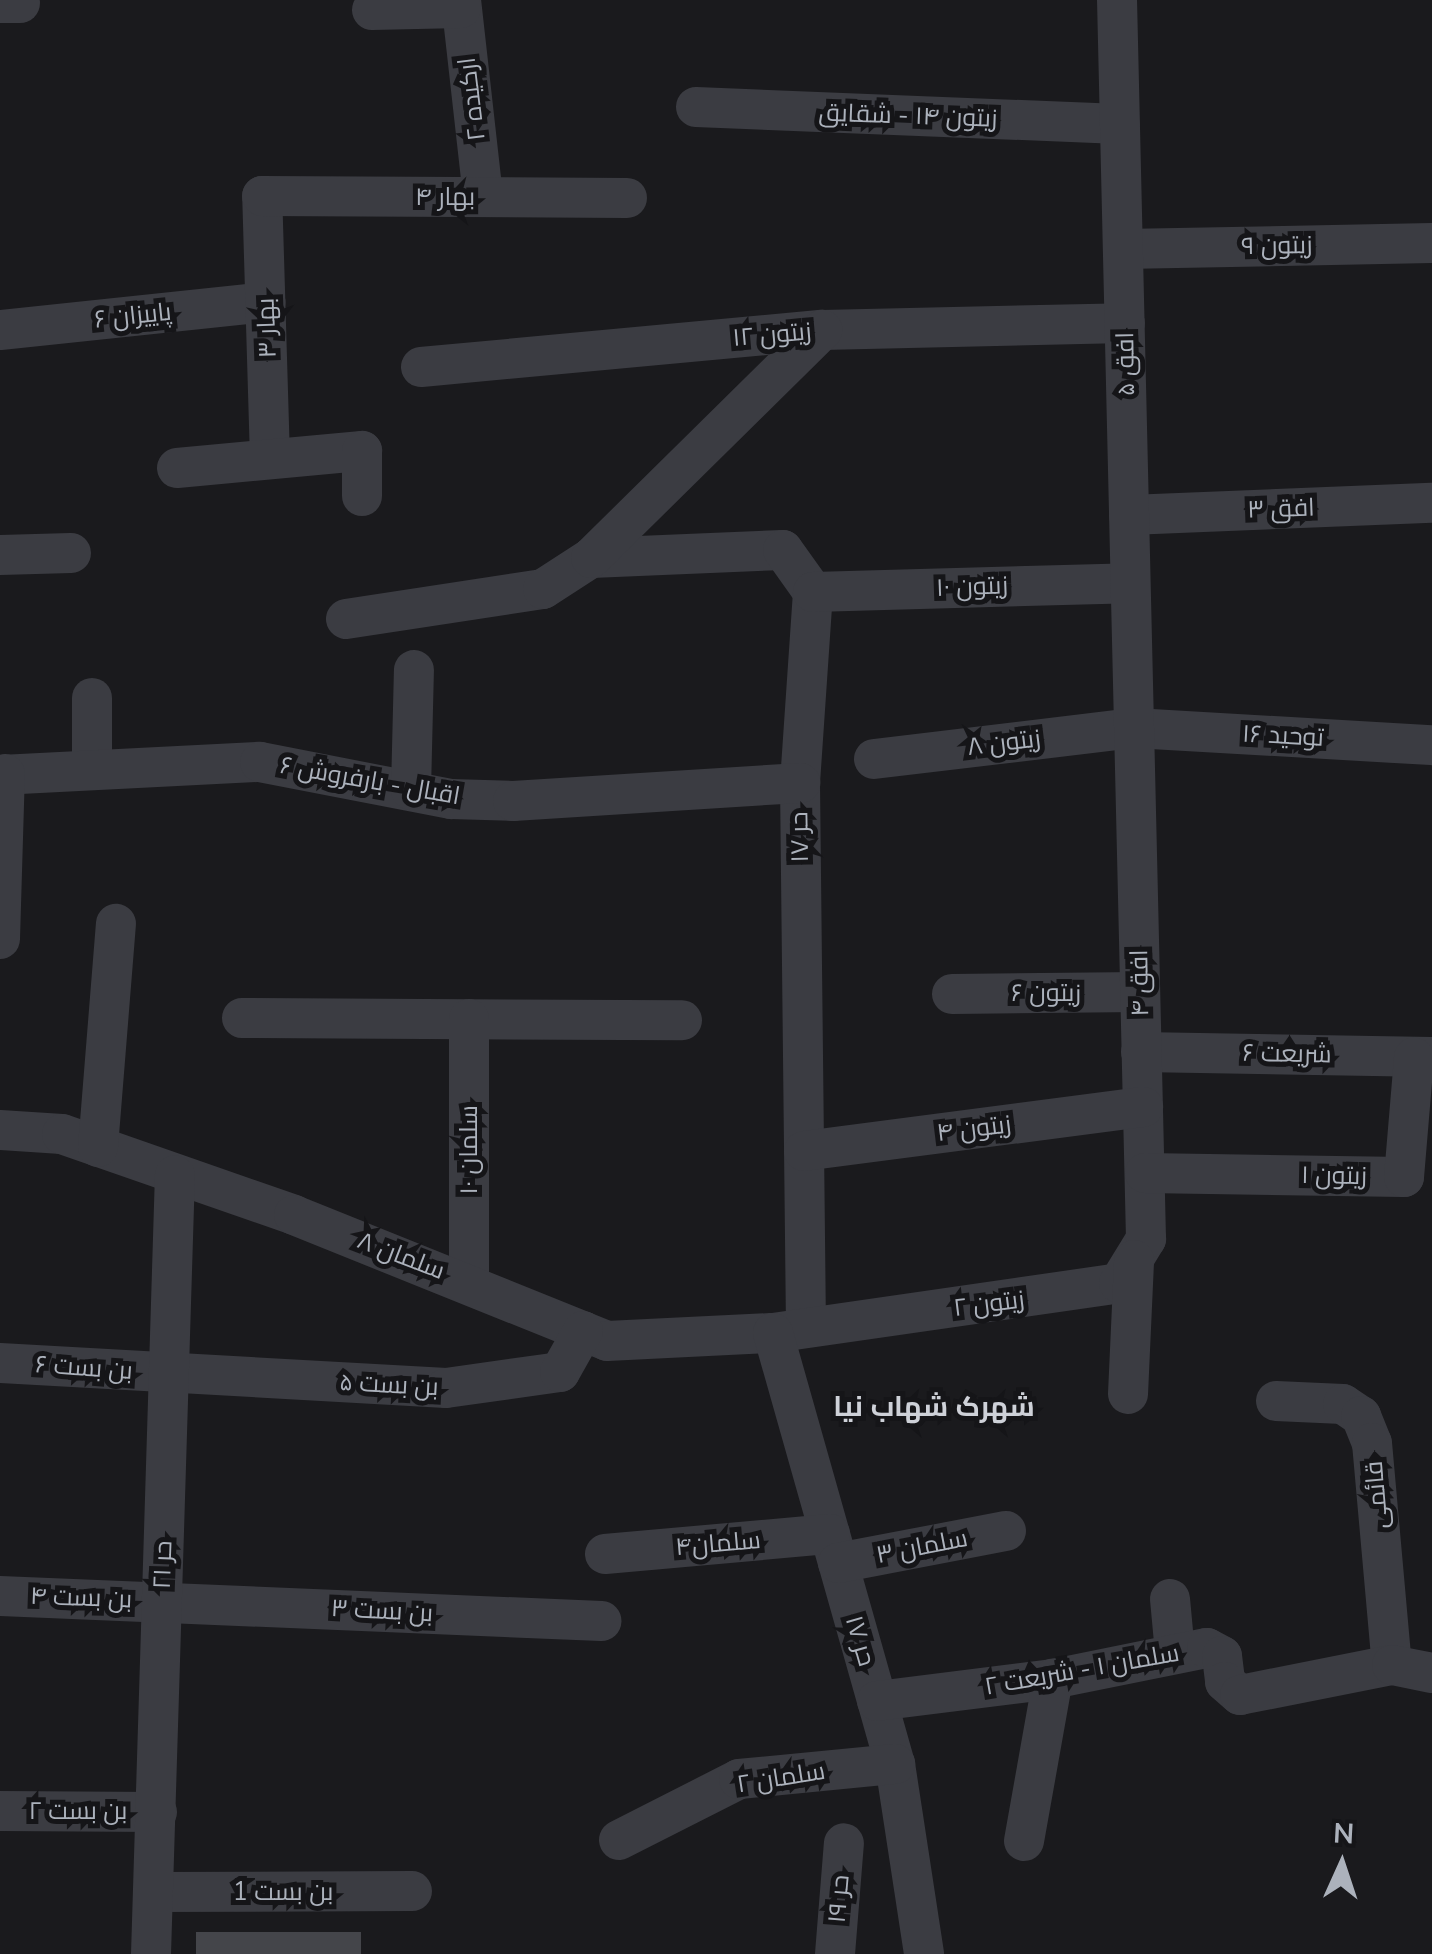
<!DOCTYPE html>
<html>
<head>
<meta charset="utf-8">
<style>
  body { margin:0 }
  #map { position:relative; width:1432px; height:1954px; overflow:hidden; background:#1a1a1d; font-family:"Nunito Sans",Cairo,sans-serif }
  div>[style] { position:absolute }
  .building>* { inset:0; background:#44454a; transform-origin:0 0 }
  .minor>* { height:40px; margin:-20px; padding:0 20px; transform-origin:20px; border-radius:20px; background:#3b3c42 }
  span { translate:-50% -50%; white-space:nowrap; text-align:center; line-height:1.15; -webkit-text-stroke:10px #151518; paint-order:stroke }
  .street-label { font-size:25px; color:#acb2bc }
  .neighbourhood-label { font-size:28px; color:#ced1d8; font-weight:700 }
  .north { position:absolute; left:1292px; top:1814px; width:100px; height:100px; -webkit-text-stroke:8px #151518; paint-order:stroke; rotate:3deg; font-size:28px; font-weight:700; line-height:40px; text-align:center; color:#acb2bc }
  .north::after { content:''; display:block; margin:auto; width:35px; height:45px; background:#acb2bc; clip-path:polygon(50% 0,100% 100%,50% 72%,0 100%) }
</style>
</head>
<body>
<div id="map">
  <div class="building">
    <div style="left:196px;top:1932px;width:165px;height:22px"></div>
  </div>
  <div class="minor">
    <div style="left:461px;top:0;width:198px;rotate:83.6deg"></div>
    <div style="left:0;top:3px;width:20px"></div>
    <div style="left:372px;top:10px;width:89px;rotate:-1.3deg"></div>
    <div style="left:696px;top:107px;width:424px;rotate:2.3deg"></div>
    <div style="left:1123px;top:249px;width:309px;rotate:-1.1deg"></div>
    <div style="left:0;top:330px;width:267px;rotate:-6deg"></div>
    <div style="left:421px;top:367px;width:403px;rotate:-5.3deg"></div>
    <div style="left:822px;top:330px;width:303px;rotate:-1.3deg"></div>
    <div style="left:270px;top:459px;width:263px;rotate:-91.7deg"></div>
    <div style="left:262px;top:196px;width:365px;rotate:0.3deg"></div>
    <div style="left:177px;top:468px;width:186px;rotate:-5.3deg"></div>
    <div style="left:362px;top:451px;width:45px;rotate:90deg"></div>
    <div style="left:1129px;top:515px;width:303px;rotate:-2.3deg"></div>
    <div style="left:0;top:555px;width:71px;rotate:-1.6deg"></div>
    <div style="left:591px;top:558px;width:192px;rotate:-2.4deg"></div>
    <div style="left:783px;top:550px;width:52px;rotate:54.5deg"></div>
    <div style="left:813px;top:592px;width:191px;rotate:93.9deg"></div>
    <div style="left:800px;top:783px;width:544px;rotate:89.37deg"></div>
    <div style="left:813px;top:592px;width:317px;rotate:-1.6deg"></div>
    <div style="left:346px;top:619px;width:199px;rotate:-8.7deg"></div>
    <div style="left:543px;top:589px;width:57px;rotate:-32.9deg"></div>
    <div style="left:591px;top:558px;width:325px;rotate:-44.6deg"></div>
    <div style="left:874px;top:759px;width:262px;rotate:-6.8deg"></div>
    <div style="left:1134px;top:728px;width:298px;rotate:3.3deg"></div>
    <div style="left:92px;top:767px;width:69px;rotate:-90deg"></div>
    <div style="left:0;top:775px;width:260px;rotate:-2.9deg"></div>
    <div style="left:260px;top:762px;width:195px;rotate:11deg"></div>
    <div style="left:451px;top:799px;width:62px;rotate:1.8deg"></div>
    <div style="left:513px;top:801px;width:288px;rotate:-3.6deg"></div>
    <div style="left:411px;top:790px;width:120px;rotate:-88.6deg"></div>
    <div style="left:0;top:939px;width:165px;rotate:-88.3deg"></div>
    <div style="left:952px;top:994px;width:188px;rotate:-0.6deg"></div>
    <div style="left:242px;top:1018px;width:440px;rotate:0.3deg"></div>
    <div style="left:469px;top:1019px;width:263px;rotate:90deg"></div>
    <div style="left:1141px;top:1052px;width:291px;rotate:1deg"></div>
    <div style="left:0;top:1130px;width:62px;rotate:3.7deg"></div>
    <div style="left:62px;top:1134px;width:246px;rotate:19.2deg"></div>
    <div style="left:294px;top:1215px;width:337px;rotate:21.9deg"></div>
    <div style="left:607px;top:1341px;width:166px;rotate:-2.8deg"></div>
    <div style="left:773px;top:1333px;width:350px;rotate:-8.2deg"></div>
    <div style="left:1119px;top:1283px;width:52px;rotate:-58.5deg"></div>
    <div style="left:1146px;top:1239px;width:1239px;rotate:-91.34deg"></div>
    <div style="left:98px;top:1147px;width:224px;rotate:-85.4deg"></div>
    <div style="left:804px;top:1151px;width:342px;rotate:-7.4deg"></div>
    <div style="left:1145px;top:1173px;width:259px;rotate:0.9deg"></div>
    <div style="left:1404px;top:1177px;width:120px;rotate:-85.2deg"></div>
    <div style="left:773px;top:1333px;width:448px;rotate:74.2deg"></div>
    <div style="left:895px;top:1764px;width:192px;rotate:81.3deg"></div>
    <div style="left:0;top:1363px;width:447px;rotate:3.2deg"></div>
    <div style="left:446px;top:1388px;width:115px;rotate:-8deg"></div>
    <div style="left:560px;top:1372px;width:47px;rotate:-60.7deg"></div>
    <div style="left:1128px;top:1394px;width:134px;rotate:-87.4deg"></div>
    <div style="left:1276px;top:1401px;width:67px;rotate:2.6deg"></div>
    <div style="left:1343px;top:1404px;width:22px;rotate:34deg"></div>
    <div style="left:1361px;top:1416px;width:29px;rotate:68deg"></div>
    <div style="left:1372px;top:1443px;width:223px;rotate:84.9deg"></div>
    <div style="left:605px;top:1554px;width:226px;rotate:-5.1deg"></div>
    <div style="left:838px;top:1563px;width:171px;rotate:-10.8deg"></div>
    <div style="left:0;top:1596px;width:602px;rotate:2.38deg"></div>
    <div style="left:1170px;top:1599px;width:54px;rotate:84.7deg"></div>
    <div style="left:877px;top:1701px;width:177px;rotate:-7.1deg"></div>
    <div style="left:1053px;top:1679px;width:157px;rotate:-11.4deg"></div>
    <div style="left:1207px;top:1648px;width:17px;rotate:28deg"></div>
    <div style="left:1222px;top:1656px;width:26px;rotate:83deg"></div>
    <div style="left:1225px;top:1682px;width:20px;rotate:41deg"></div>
    <div style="left:1240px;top:1695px;width:155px;rotate:-11.2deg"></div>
    <div style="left:1392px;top:1665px;width:41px;rotate:11.3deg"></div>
    <div style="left:0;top:1811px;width:157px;rotate:0.4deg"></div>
    <div style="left:619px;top:1840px;width:135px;rotate:-26.9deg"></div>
    <div style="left:739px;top:1779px;width:157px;rotate:-5.5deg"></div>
    <div style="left:1024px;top:1841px;width:165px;rotate:-79.9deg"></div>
    <div style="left:153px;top:1892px;width:259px;rotate:-0.2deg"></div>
    <div style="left:151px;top:1954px;width:779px;rotate:-88.24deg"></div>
    <div style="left:835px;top:1954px;width:111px;rotate:-85.4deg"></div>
  </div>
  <div class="street-label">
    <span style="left:472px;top:99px;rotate:-97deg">ارکیده ۲</span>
    <span style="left:908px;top:116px;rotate:2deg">زیتون ۱۴ - شقایق</span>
    <span style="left:445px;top:197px">بهار ۴</span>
    <span style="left:1277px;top:246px;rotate:-1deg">زیتون ۹</span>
    <span style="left:133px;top:316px;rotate:-6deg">پاییزان ۶</span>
    <span style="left:267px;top:328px;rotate:-92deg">بهار ۳</span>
    <span style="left:772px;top:335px;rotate:-5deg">زیتون ۱۲</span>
    <span style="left:1126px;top:364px;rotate:-91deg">افق ۵</span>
    <span style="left:1281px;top:509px;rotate:-2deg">افق ۳</span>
    <span style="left:972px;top:587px;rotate:-2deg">زیتون ۱۰</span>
    <span style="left:1283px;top:736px;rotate:3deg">توحید ۱۶</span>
    <span style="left:1004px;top:743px;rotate:-7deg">زیتون ۸</span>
    <span style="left:370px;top:781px;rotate:10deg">اقبال - بارفروش ۶</span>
    <span style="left:800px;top:837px;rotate:-91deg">حر ۱۷</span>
    <span style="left:1140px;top:983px;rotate:-91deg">افق ۴</span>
    <span style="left:1046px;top:993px">زیتون ۶</span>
    <span style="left:1287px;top:1054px;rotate:1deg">شریعت ۶</span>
    <span style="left:974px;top:1129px;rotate:-7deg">زیتون ۴</span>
    <span style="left:469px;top:1150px;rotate:-90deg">سلمان ۱۰</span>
    <span style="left:1334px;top:1176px;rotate:1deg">زیتون ۱</span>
    <span style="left:401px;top:1256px;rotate:21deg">سلمان ۸</span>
    <span style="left:989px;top:1304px;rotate:-7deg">زیتون ۲</span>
    <span style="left:84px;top:1368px;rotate:4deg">بن بست ۶</span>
    <span style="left:389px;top:1385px;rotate:3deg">بن بست ۵</span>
    <span style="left:1377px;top:1495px;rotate:-95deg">قائمی</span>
    <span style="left:718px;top:1544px;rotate:-5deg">سلمان۴</span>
    <span style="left:922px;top:1547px;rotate:-11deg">سلمان ۳</span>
    <span style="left:163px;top:1565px;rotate:-88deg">حر ۲۱</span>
    <span style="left:81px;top:1598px;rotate:2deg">بن بست ۴</span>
    <span style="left:382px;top:1611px;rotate:3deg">بن بست ۳</span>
    <span style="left:860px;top:1641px;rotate:74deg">حر ۱۷</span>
    <span style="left:1082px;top:1670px;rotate:-10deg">سلمان ۱ - شریعت ۲</span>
    <span style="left:781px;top:1778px;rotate:-9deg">سلمان ۲</span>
    <span style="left:78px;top:1811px">بن بست ۲</span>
    <span style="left:283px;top:1892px">بن بست 1</span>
    <span style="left:839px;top:1899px;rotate:-85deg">حر ۱۹</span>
  </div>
  <div class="neighbourhood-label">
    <span style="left:934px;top:1407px">شهرک شهاب نیا</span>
  </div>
  <div class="north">N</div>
</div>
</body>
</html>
